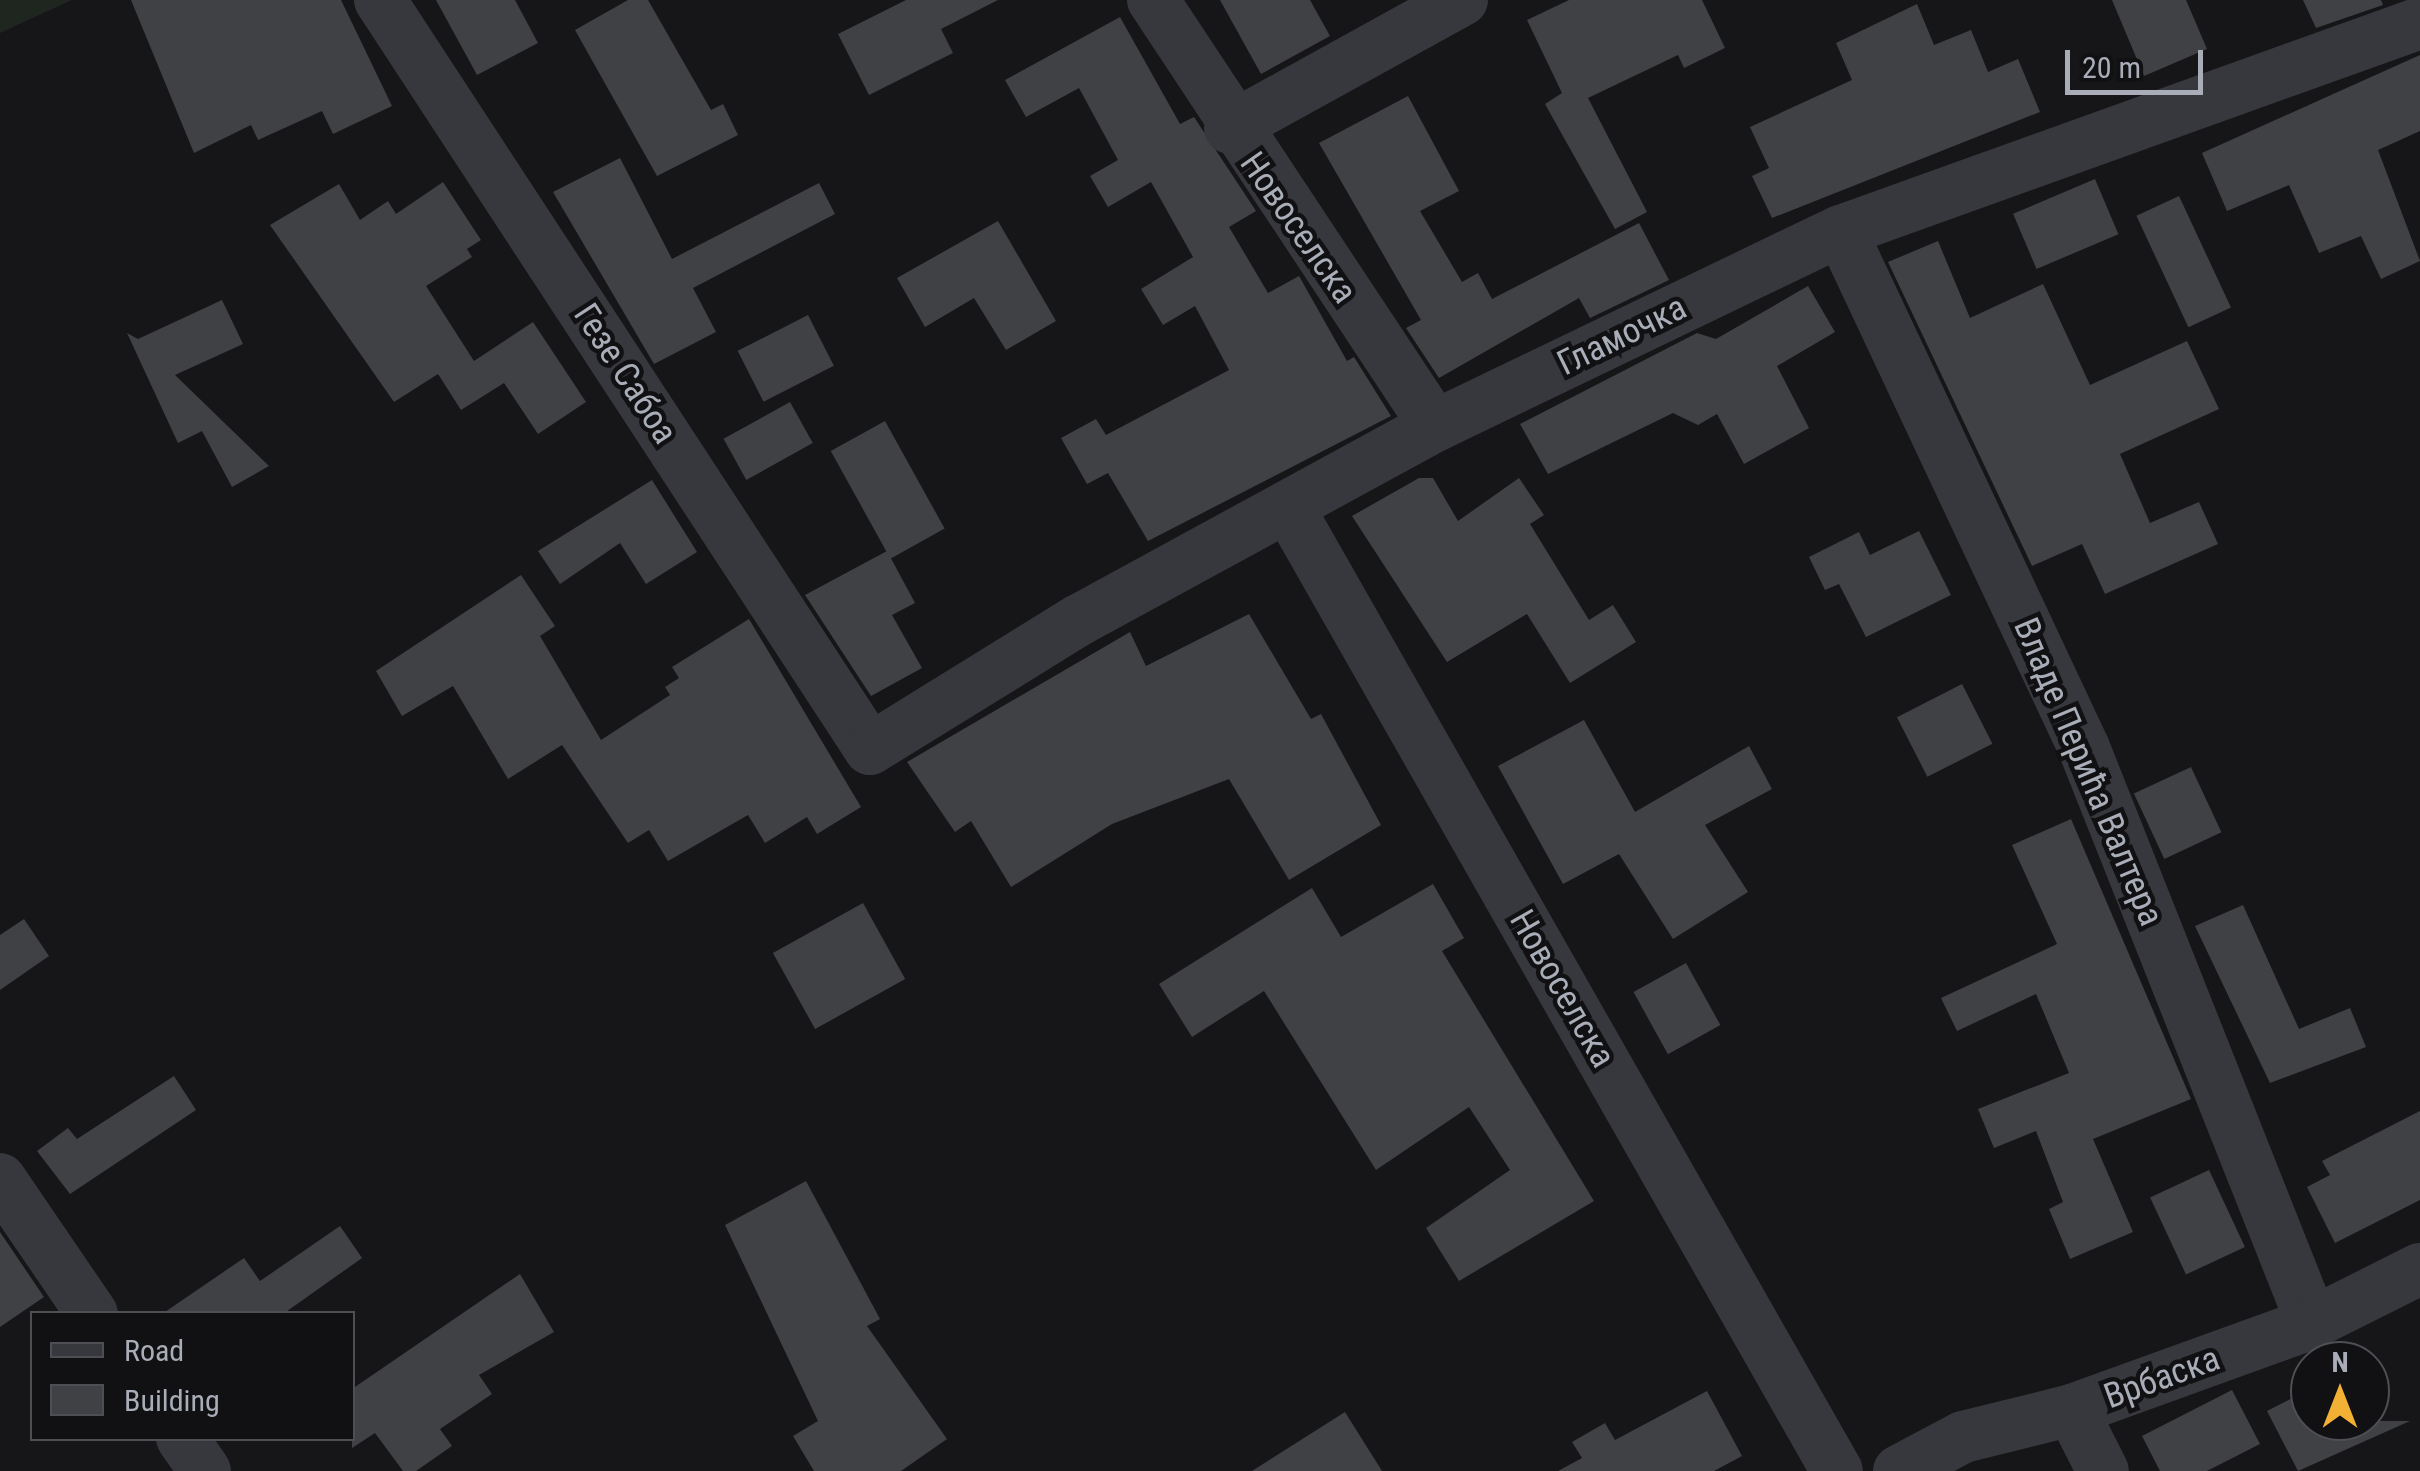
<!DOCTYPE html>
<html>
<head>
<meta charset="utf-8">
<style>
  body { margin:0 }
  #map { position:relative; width:2420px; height:1471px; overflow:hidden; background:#161618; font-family:"Roboto Condensed",sans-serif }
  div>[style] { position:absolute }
  .green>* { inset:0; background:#1e261f }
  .building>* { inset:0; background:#404145; transform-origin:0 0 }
  .street>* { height:52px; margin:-26px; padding:0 26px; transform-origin:26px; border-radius:26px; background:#37383d }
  span { translate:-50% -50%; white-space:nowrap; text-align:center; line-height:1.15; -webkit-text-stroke:9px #111113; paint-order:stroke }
  .street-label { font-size:35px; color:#a8adb8 }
  .legend { position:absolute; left:30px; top:1311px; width:325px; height:130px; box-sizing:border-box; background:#111113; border:2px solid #4d4f55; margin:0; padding:12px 18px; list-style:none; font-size:30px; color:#a8adb8 }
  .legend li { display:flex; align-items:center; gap:20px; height:50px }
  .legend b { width:50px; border:2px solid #4d4f55 }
  .north { position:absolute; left:2290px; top:1341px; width:100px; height:100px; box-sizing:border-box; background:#111113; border:2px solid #4d4f55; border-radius:50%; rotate:0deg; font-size:28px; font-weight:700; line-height:40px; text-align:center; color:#a8adb8 }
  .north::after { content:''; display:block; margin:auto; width:35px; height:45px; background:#f2b134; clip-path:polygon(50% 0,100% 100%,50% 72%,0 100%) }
  .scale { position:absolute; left:2065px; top:50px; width:138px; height:45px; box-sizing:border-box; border:5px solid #a8adb8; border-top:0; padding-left:12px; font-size:30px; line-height:35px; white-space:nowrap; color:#a8adb8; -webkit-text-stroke:8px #111113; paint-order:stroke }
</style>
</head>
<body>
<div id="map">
  <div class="green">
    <div style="clip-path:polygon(0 0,72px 0,0 33px)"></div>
  </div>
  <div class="building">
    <div style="clip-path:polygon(131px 0,341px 0,392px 106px,333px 134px,322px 111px,258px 140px,251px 125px,194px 153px)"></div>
    <div style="clip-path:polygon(436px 0,515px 0,538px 43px,477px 75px)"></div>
    <div style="clip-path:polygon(628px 0,648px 0,711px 110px,723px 104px,738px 135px,657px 176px,575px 30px)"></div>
    <div style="clip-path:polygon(906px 0,998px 0,941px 29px,953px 53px,869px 95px,838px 34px)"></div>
    <div style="clip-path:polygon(1220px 0,1310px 0,1330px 36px,1261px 74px)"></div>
    <div style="clip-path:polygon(1569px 0,1702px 0,1725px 48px,1684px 68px,1678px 55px,1588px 98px,1647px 212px,1615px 229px,1545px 104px,1562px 93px,1527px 20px)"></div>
    <div style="clip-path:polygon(2112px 0,2186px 0,2207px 49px,2144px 76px)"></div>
    <div style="clip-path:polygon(2303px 0,2381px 0,2383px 5px,2316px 28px)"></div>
    <div style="clip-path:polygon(1917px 4px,1934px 45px,1971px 30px,1988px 72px,2018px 59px,2040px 112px,1772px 218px,1752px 176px,1769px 168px,1750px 127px,1852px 80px,1836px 43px)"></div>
    <div style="clip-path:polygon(1120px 17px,1180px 124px,1194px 117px,1256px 211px,1229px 227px,1268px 293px,1299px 276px,1347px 361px,1354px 357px,1391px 416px,1148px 541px,1108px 473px,1087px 484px,1061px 438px,1096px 419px,1106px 435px,1229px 370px,1195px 306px,1163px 325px,1141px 289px,1193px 257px,1151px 182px,1108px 207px,1090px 176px,1118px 160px,1079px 88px,1026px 117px,1005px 80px)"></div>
    <div style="clip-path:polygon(2420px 55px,2420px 131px,2378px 150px,2420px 261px,2381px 279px,2361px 236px,2319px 253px,2289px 185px,2227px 211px,2202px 153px)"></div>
    <div style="clip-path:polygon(1408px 96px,1459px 191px,1420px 211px,1462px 282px,1478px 273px,1492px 299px,1639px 223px,1669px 280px,1590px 318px,1579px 298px,1439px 378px,1406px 328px,1421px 320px,1319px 143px)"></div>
    <div style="clip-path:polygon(620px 158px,672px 259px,819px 183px,835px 214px,693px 288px,716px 332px,654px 364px,553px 192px)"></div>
    <div style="left:2095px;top:179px;width:60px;height:89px;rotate:67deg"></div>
    <div style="clip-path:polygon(443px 182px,481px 240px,467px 249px,472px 257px,426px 286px,474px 361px,533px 322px,586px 402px,538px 434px,504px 383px,461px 410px,438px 374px,394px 402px,270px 225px,339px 184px,360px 220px,388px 201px,396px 214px)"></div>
    <div style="left:2179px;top:196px;width:123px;height:47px;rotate:65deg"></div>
    <div style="clip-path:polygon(998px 221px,1056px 321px,1006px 350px,974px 298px,925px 327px,897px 278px)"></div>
    <div style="clip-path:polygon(1938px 241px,1970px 318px,2043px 284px,2090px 385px,2187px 341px,2219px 409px,2120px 454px,2150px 523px,2199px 502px,2218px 544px,2105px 594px,2082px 544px,2032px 566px,1888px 262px)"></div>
    <div style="clip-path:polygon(1808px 286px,1835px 332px,1777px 366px,1809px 428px,1744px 464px,1717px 414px,1698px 425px,1673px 413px,1548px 474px,1520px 424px,1697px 333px,1716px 339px)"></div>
    <div style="clip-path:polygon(222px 300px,243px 344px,175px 375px,269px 466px,232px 487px,202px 431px,178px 443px,127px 333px,138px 339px)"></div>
    <div style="left:808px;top:315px;width:57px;height:79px;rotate:63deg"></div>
    <div style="left:790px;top:402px;width:47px;height:76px;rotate:61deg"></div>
    <div style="left:885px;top:421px;width:123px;height:62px;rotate:61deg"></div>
    <div style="clip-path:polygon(1419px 478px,1433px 478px,1458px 521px,1519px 478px,1544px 515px,1530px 524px,1589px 620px,1613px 605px,1636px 642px,1570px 683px,1527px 614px,1447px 662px,1352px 516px)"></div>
    <div style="clip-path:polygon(652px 480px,697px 552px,646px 584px,620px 543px,560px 584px,538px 551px)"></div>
    <div style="clip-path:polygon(1919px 531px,1951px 595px,1866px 637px,1839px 584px,1825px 590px,1809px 557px,1859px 532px,1870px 555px)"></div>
    <div style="clip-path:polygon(887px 551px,915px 603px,892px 615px,922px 668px,871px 696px,805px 595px)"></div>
    <div style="clip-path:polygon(521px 575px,555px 626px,540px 636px,601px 740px,670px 695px,665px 687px,679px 678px,672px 667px,749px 619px,861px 807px,817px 834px,807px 817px,765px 843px,748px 815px,668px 861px,649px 830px,628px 843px,562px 745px,508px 779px,453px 686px,402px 716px,376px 671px)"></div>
    <div style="clip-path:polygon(1249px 614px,1311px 719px,1321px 714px,1381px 825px,1289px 880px,1229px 779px,1112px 824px,1011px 887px,971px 821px,955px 832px,907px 762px,1130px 632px,1146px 666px)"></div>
    <div style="left:1962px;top:684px;width:67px;height:73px;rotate:63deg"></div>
    <div style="clip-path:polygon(1584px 720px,1635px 812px,1749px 746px,1772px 789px,1705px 825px,1748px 892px,1673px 939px,1619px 854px,1563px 884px,1498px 766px)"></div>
    <div style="left:2191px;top:767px;width:72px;height:63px;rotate:65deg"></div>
    <div style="clip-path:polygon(2071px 819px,2191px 1099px,2093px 1139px,2133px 1232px,2070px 1259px,2049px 1209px,2063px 1202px,2036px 1131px,1994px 1148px,1978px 1109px,2069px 1073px,2036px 994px,1957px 1031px,1941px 998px,2057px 944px,2012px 845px)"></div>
    <div style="clip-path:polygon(1433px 884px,1464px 938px,1442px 951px,1594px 1201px,1459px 1281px,1426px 1228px,1510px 1170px,1469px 1107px,1376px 1170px,1264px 991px,1192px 1037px,1159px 984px,1312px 888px,1341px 937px)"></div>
    <div style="left:863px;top:903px;width:87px;height:103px;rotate:61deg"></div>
    <div style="clip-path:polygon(2243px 905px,2299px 1029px,2350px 1008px,2366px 1047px,2270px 1083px,2195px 926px)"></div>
    <div style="clip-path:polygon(24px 919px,49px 956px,0 990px,0 935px)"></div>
    <div style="left:1686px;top:963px;width:71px;height:60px;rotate:61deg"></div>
    <div style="clip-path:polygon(174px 1076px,196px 1110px,70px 1194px,37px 1151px,68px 1128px,77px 1139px)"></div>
    <div style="clip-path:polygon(2420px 1111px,2420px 1200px,2335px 1243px,2307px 1187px,2330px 1175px,2322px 1161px)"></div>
    <div style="left:2209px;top:1170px;width:85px;height:65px;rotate:65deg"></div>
    <div style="clip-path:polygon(806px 1181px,880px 1319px,867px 1326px,947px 1439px,901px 1471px,814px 1471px,793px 1436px,818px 1421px,725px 1225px)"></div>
    <div style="clip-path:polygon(340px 1226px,362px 1258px,283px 1314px,162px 1314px,244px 1258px,260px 1281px)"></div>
    <div style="clip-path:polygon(0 1232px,44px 1297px,0 1327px)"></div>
    <div style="clip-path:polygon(520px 1274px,554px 1332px,479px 1375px,492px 1394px,440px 1429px,452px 1446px,416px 1471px,403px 1471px,375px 1433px,352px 1448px,352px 1389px)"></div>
    <div style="clip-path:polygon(2310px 1389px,2310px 1421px,2410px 1421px,2298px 1471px,2267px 1411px)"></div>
    <div style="clip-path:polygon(2232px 1390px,2260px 1444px,2207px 1471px,2160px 1471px,2142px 1436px)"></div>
    <div style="clip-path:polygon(1707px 1391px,1742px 1456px,1714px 1471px,1558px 1471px,1582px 1458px,1572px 1442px,1605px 1423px,1615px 1440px)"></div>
    <div style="clip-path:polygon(1345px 1412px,1382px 1471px,1252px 1471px)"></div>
  </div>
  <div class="street">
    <div style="left:380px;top:0;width:895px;rotate:56.81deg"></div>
    <div style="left:870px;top:749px;width:246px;rotate:-31.7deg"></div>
    <div style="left:1079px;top:620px;width:405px;rotate:-28.6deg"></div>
    <div style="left:1435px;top:426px;width:450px;rotate:-25.7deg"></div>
    <div style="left:1841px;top:231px;width:615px;rotate:-19.76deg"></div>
    <div style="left:1153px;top:0;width:511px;rotate:56.5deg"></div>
    <div style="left:1230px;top:128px;width:265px;rotate:-28.9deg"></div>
    <div style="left:1841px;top:231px;width:571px;rotate:64.83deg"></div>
    <div style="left:2084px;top:748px;width:619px;rotate:68.37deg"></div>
    <div style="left:1288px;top:507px;width:1109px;rotate:60.34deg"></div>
    <div style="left:0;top:1179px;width:163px;rotate:55.7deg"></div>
    <div style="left:2072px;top:1410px;width:68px;rotate:63.1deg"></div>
    <div style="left:182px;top:1438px;width:40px;rotate:55.1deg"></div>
    <div style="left:1899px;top:1471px;width:72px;rotate:-28deg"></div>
    <div style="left:1963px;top:1437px;width:112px;rotate:-13.9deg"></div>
    <div style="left:2072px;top:1410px;width:255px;rotate:-19.9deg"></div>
    <div style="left:2312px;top:1323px;width:121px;rotate:-26.6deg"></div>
  </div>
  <div class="street-label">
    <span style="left:1298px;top:228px;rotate:55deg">Новоселска</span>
    <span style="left:1622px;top:336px;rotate:-26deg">Гламочка</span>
    <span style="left:625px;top:374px;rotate:57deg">Гезе Сабоа</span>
    <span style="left:2088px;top:772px;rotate:67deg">Владе Перића Валтера</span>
    <span style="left:1562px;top:989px;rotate:60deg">Новоселска</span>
    <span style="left:2162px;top:1378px;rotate:-20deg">Врбаска</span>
  </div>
  <ul class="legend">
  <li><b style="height:12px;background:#37383d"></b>Road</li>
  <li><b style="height:28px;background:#404145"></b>Building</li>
  </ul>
  <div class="north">N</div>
  <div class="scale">20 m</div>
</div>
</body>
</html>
